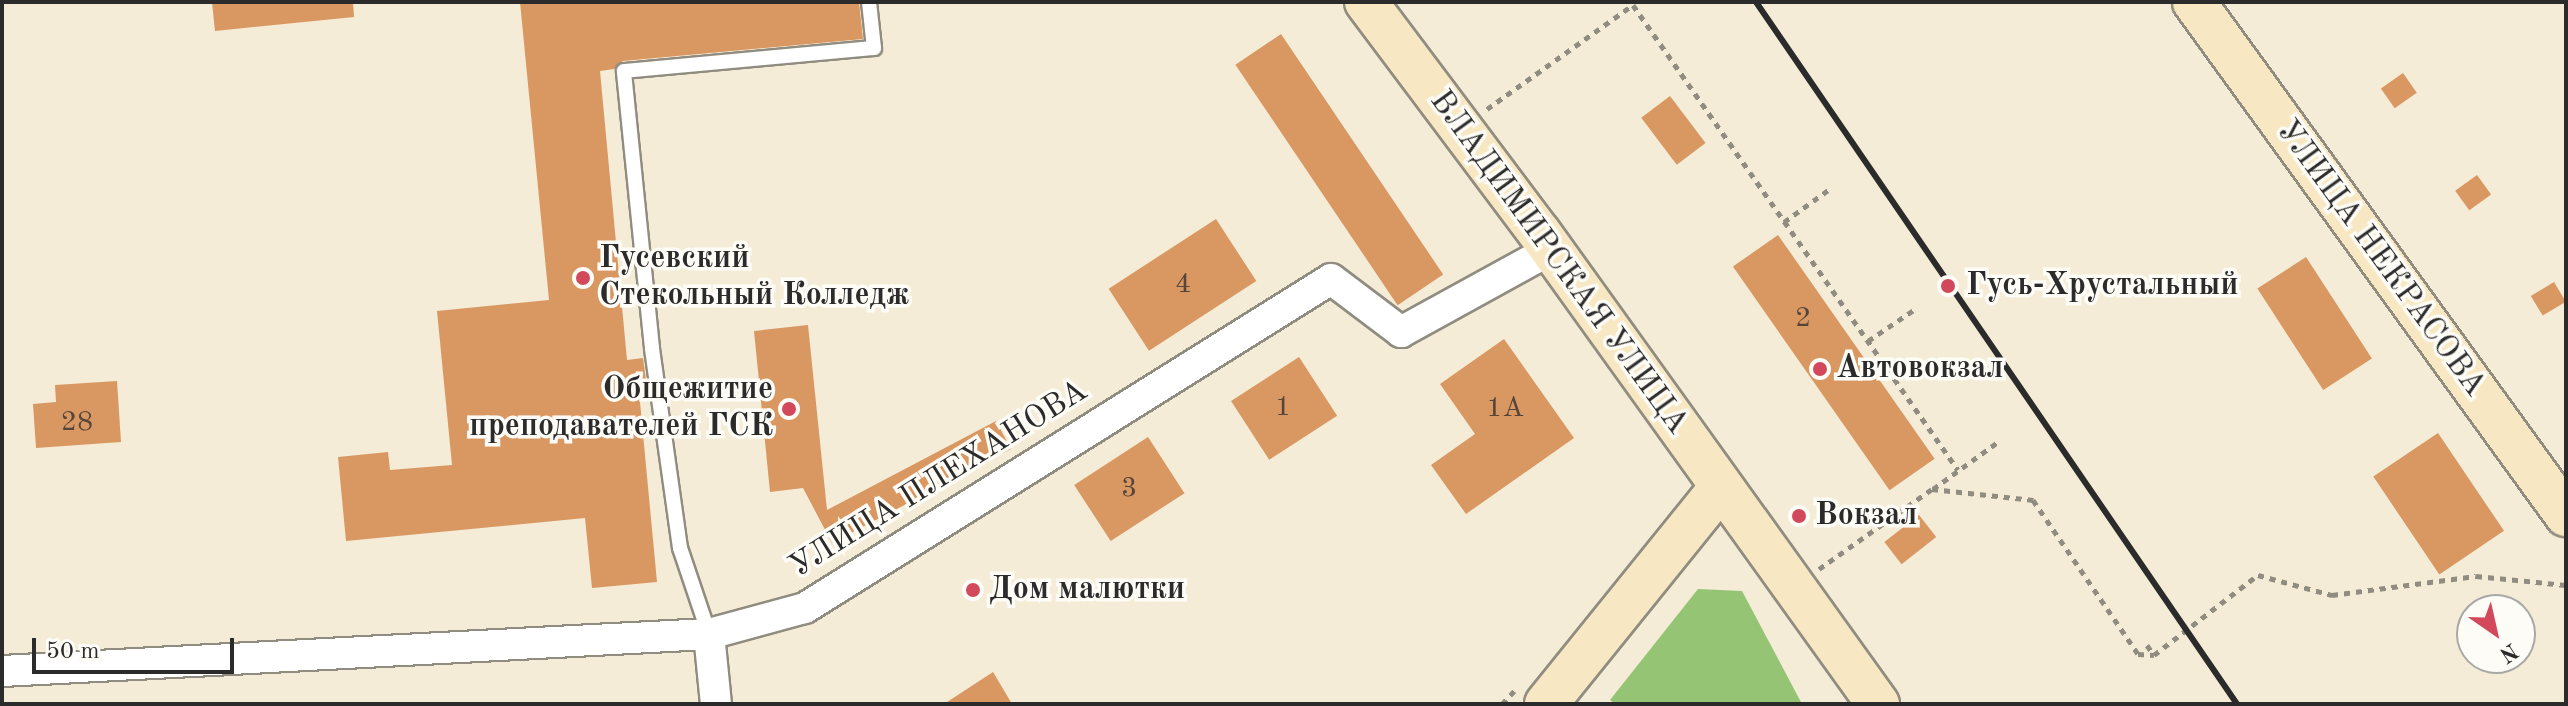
<!DOCTYPE html>
<html>
<head>
<meta charset="utf-8">
<style>
  body { margin:0 }
  #map { position:relative; width:2568px; height:706px; overflow:hidden; background:#f4ecd6; font-family:"Old Standard TT",serif }
  div>[style] { position:absolute }
  .green>* { inset:0; background:#94c474 }
  .building>* { inset:0; background:#d99762; transform-origin:0 0 }
  .path>* { height:5px; margin-top:-2.5px; transform-origin:0; background:repeating-linear-gradient(90deg,#908c80 0 6px,transparent 0 12px) }
  .roads { filter:drop-shadow(2px 0 #908c80) drop-shadow(-2px 0 #908c80) drop-shadow(0 2px #908c80) drop-shadow(0 -2px #908c80) }
  .lane>* { height:14px; margin:-7px; padding:0 7px; transform-origin:7px; border-radius:7px; background:#fff }
  .street>* { height:30px; margin:-15px; padding:0 15px; transform-origin:15px; border-radius:15px; background:#fff }
  .secondary>* { height:42px; margin:-21px; padding:0 21px; transform-origin:21px; border-radius:21px; background:#f7e8c3 }
  .rail>* { height:6px; margin:-3px; padding:0 3px; transform-origin:3px; border-radius:3px; background:#2b2b2b }
  .dots>* { width:22px; height:22px; translate:-50% -50%; box-sizing:border-box; border:4px solid #fdfcf7; border-radius:50% }
  span { translate:-50% -50%; white-space:nowrap; text-align:center; line-height:1.15; -webkit-text-stroke:7px #fdfcf7; paint-order:stroke }
  .number-label { font-size:28px; color:#564639 }
  .number-label span { -webkit-text-stroke-width:0 }
  .street-label { font-size:32px; color:#2b2b2b }
  .poi-label { font-size:32px; color:#2b2b2b; font-weight:700 }
  .left { translate:0 -50%; text-align:left }
  .right { translate:-100% -50%; text-align:right }
  .frame { position:absolute; inset:0; border:4px solid #2b2b2b; pointer-events:none }
  .north { position:absolute; left:2456px; top:594px; width:80px; height:80px; box-sizing:border-box; background:#fdfcf7; border:2px solid #a9a8a5; border-radius:50%; rotate:146deg; font-size:22px; font-weight:700; line-height:32px; text-align:center; color:#2b2b2b }
  .north::after { content:''; display:block; margin:auto; width:28px; height:36px; background:#d1495b; clip-path:polygon(50% 0,100% 100%,50% 72%,0 100%) }
  .scale { position:absolute; left:32px; top:638px; width:202px; height:36px; box-sizing:border-box; border:4px solid #2b2b2b; border-top:0; padding-left:10px; font-size:24px; line-height:28px; white-space:nowrap; color:#2b2b2b; -webkit-text-stroke:6px #fdfcf7; paint-order:stroke }
</style>
</head>
<body>
<div id="map">
  <div class="green">
    <div style="clip-path:polygon(1698px 589px,1742px 591px,1802px 704px,1615px 704px,1610px 700px)"></div>
  </div>
  <div class="building">
    <div style="clip-path:polygon(212px 2px,353px 2px,354px 17px,215px 31px)"></div>
    <div style="clip-path:polygon(520px 2px,859px 2px,863px 39px,623px 61px,614px 69px,600px 71px,627px 360px,643px 358px,646px 380px,638px 381px,657px 582px,592px 588px,585px 518px,346px 541px,338px 457px,388px 452px,390px 470px,452px 465px,437px 311px,549px 300px)"></div>
    <div style="left:1281px;top:34px;width:290px;height:55px;rotate:56deg"></div>
    <div style="left:2403px;top:73px;width:24px;height:27px;rotate:55deg"></div>
    <div style="left:1670px;top:96px;width:59px;height:36px;rotate:53deg"></div>
    <div style="left:2477px;top:175px;width:24px;height:27px;rotate:54deg"></div>
    <div style="left:1216px;top:219px;width:74px;height:128px;rotate:57deg"></div>
    <div style="left:1778px;top:235px;width:273px;height:55px;rotate:55deg"></div>
    <div style="left:2306px;top:257px;width:121px;height:58px;rotate:57deg"></div>
    <div style="left:2554px;top:282px;width:23px;height:27px;rotate:59deg"></div>
    <div style="clip-path:polygon(808px 325px,827px 510px,996px 421px,1011px 449px,832px 543px,803px 488px,770px 492px,754px 331px)"></div>
    <div style="clip-path:polygon(1504px 339px,1574px 438px,1466px 514px,1431px 465px,1475px 434px,1440px 384px)"></div>
    <div style="left:1299px;top:357px;width:70px;height:81px;rotate:57deg"></div>
    <div style="clip-path:polygon(117px 381px,121px 442px,36px 448px,33px 404px,56px 402px,55px 385px)"></div>
    <div style="left:2438px;top:433px;width:118px;height:78px;rotate:56deg"></div>
    <div style="left:1148px;top:437px;width:67px;height:88px;rotate:57deg"></div>
    <div style="left:1919px;top:515px;width:28px;height:44px;rotate:52deg"></div>
    <div style="clip-path:polygon(993px 672px,1012px 704px,944px 704px)"></div>
  </div>
  <div class="path">
    <div style="left:1487px;top:109px;width:179px;rotate:-35.5deg"></div>
    <div style="left:1633px;top:5px;width:567px;rotate:55.05deg"></div>
    <div style="left:1784px;top:222px;width:58px;rotate:-35.9deg"></div>
    <div style="left:1868px;top:341px;width:57px;rotate:-34.2deg"></div>
    <div style="left:1933px;top:489px;width:80px;rotate:-35.9deg"></div>
    <div style="left:1819px;top:569px;width:138px;rotate:-35.3deg"></div>
    <div style="left:1932px;top:489px;width:102px;rotate:6.2deg"></div>
    <div style="left:2033px;top:500px;width:186px;rotate:55.7deg"></div>
    <div style="left:2138px;top:654px;width:16px;rotate:4deg"></div>
    <div style="left:2154px;top:655px;width:131px;rotate:-37.6deg"></div>
    <div style="left:2258px;top:575px;width:77px;rotate:15.1deg"></div>
    <div style="left:2332px;top:595px;width:145px;rotate:-7.5deg"></div>
    <div style="left:2476px;top:576px;width:90px;rotate:5.7deg"></div>
    <div style="left:2147px;top:645px;width:11px;rotate:56deg"></div>
    <div style="left:1502px;top:704px;width:18px;rotate:-47deg"></div>
  </div>
  <div class="roads">
    <div class="lane">
      <div style="left:709px;top:634px;width:91px;rotate:-108.6deg"></div>
      <div style="left:680px;top:548px;width:202px;rotate:-98deg"></div>
      <div style="left:652px;top:348px;width:278px;rotate:-95.8deg"></div>
      <div style="left:624px;top:71px;width:251px;rotate:-5.3deg"></div>
      <div style="left:874px;top:48px;width:46px;rotate:-96.2deg"></div>
    </div>
    <div class="street">
      <div style="left:709px;top:634px;width:70px;rotate:84.3deg"></div>
      <div style="left:2px;top:671px;width:708px;rotate:-3deg"></div>
      <div style="left:709px;top:634px;width:99px;rotate:-15.2deg"></div>
      <div style="left:805px;top:608px;width:620px;rotate:-32.02deg"></div>
      <div style="left:1331px;top:279px;width:88px;rotate:37.1deg"></div>
      <div style="left:1401px;top:332px;width:172px;rotate:-28.8deg"></div>
    </div>
    <div class="secondary">
      <div style="left:1366px;top:2px;width:288px;rotate:53.1deg"></div>
      <div style="left:1539px;top:232px;width:581px;rotate:54.31deg"></div>
      <div style="left:2194px;top:2px;width:634px;rotate:54.05deg"></div>
      <div style="left:1546px;top:704px;width:279px;rotate:-51.1deg"></div>
    </div>
  </div>
  <div class="rail">
    <div style="left:1756px;top:2px;width:851px;rotate:55.58deg"></div>
  </div>
  <div class="dots">
    <div style="left:583px;top:278px;background:#d1495b"></div>
    <div style="left:1948px;top:286px;background:#d1495b"></div>
    <div style="left:1820px;top:369px;background:#d1495b"></div>
    <div style="left:789px;top:409px;background:#d1495b"></div>
    <div style="left:1799px;top:516px;background:#d1495b"></div>
    <div style="left:973px;top:590px;background:#d1495b"></div>
  </div>
  <div class="number-label">
    <span style="left:1183px;top:285px">4</span>
    <span style="left:1803px;top:319px">2</span>
    <span style="left:1283px;top:408px">1</span>
    <span style="left:1505px;top:409px">1А</span>
    <span style="left:77px;top:423px">28</span>
    <span style="left:1129px;top:489px">3</span>
  </div>
  <div class="street-label">
    <span style="left:2380px;top:259px;rotate:54deg">УЛИЦА НЕКРАСОВА</span>
    <span style="left:1558px;top:263px;rotate:54deg">ВЛАДИМИРСКАЯ УЛИЦА</span>
    <span style="left:939px;top:480px;rotate:-32deg">УЛИЦА ПЛЕХАНОВА</span>
  </div>
  <div class="poi-label">
    <span class="left" style="left:599px;top:278px">Гусевский<br>Стекольный Колледж</span>
    <span class="left" style="left:1966px;top:286px">Гусь-Хрустальный</span>
    <span class="left" style="left:1836px;top:369px">Автовокзал</span>
    <span class="right" style="left:773px;top:409px">Общежитие<br>преподавателей ГСК</span>
    <span class="left" style="left:1815px;top:516px">Вокзал</span>
    <span class="left" style="left:989px;top:590px">Дом малютки</span>
  </div>
  <div class="frame"></div>
  <div class="north">N</div>
  <div class="scale">50 m</div>
</div>
</body>
</html>
